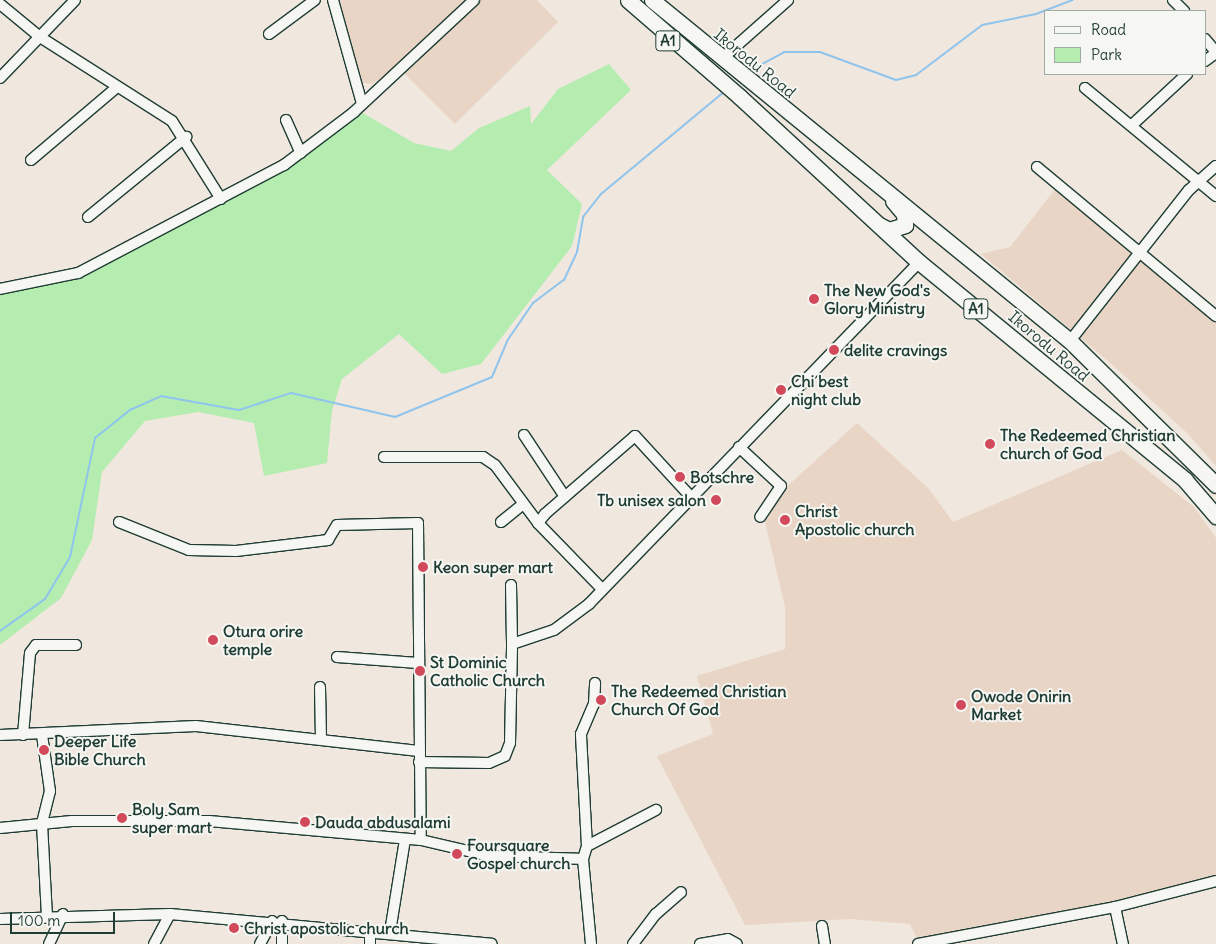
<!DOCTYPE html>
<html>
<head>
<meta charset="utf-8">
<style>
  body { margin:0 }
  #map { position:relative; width:1216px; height:944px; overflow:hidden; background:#f0e7de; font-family:Delius,sans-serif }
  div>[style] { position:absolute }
  .built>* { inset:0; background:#e9d5c5 }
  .green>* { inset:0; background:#b5edb0 }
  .stream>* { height:2px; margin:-1px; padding:0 1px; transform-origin:1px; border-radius:1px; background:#8fc4ed }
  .roads { filter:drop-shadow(1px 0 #1f3d34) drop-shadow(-1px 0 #1f3d34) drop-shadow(0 1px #1f3d34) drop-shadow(0 -1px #1f3d34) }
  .minor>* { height:10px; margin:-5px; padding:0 5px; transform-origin:5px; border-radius:5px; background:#f6f6f2 }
  .highway>* { height:15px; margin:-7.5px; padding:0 7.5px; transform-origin:7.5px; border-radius:7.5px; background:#f6f6f2 }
  .dots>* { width:14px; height:14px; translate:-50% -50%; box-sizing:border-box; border:2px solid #f6f6f2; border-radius:50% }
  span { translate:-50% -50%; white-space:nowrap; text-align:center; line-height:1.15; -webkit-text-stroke:4px #f6f6f2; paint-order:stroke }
  .shield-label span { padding:1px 4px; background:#f6f6f2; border:1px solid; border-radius:4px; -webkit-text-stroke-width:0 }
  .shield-label { font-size:15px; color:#1f3d34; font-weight:700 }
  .street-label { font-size:16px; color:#1f3d34 }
  .poi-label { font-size:16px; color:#1f3d34; font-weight:700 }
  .left { translate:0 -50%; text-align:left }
  .right { translate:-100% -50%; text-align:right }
  .legend { position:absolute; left:1044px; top:10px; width:162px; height:65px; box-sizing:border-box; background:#f6f6f2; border:1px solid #a0aca6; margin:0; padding:6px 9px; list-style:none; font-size:15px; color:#1f3d34 }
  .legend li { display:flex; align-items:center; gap:10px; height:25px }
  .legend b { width:25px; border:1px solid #a0aca6 }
  .scale { position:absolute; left:10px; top:912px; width:105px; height:22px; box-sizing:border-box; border:2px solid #1f3d34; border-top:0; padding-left:6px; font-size:15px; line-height:18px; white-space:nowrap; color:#1f3d34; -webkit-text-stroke:4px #f6f6f2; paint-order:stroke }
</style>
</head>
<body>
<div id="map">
  <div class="built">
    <div style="clip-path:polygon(339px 0,537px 0,558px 22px,455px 124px,398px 67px,372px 84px,360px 82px)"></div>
    <div style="clip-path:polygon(1056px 188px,1216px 314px,1216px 466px,1188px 434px,1115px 367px,981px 254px,1010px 247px)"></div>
    <div style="clip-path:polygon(857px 423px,929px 489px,953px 522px,1122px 450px,1194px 507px,1216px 538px,1216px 884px,917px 939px,910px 924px,850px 919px,745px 925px,657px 756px,713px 734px,697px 676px,785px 649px,785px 607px,762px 509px)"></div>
  </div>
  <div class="green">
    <div style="clip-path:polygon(609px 64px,631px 90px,547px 170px,582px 204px,572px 246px,481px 364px,442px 374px,399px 334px,342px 379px,332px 411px,327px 463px,264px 476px,254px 423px,198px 412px,145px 421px,102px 472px,92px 540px,61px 598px,0 645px,0 288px,75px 269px,294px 158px,356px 109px,414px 143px,451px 151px,479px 128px,530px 106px,531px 124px,558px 89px)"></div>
  </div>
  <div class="stream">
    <div style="left:749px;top:71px;width:40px;rotate:-28deg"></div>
    <div style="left:784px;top:52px;width:36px"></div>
    <div style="left:820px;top:52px;width:81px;rotate:20.2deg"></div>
    <div style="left:896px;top:80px;width:21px;rotate:-14deg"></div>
    <div style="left:916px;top:75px;width:83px;rotate:-37.1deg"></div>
    <div style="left:982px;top:25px;width:55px;rotate:-11.5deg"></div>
    <div style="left:1036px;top:14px;width:39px;rotate:-21deg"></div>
    <div style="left:0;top:631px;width:55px;rotate:-35.4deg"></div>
    <div style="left:45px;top:599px;width:49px;rotate:-59.2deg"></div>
    <div style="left:70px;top:557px;width:122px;rotate:-78.1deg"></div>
    <div style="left:95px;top:438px;width:45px;rotate:-38.7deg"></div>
    <div style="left:130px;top:410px;width:34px;rotate:-24deg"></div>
    <div style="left:161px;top:396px;width:79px;rotate:10.2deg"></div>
    <div style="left:239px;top:410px;width:55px;rotate:-18.1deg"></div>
    <div style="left:291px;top:393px;width:107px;rotate:13deg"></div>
    <div style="left:395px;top:417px;width:105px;rotate:-22.4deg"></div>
    <div style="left:492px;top:377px;width:39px;rotate:-67deg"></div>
    <div style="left:507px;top:341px;width:46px;rotate:-55.6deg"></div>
    <div style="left:533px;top:303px;width:39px;rotate:-37deg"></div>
    <div style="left:564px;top:280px;width:31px;rotate:-65deg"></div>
    <div style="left:577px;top:252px;width:36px;rotate:-80deg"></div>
    <div style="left:583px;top:217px;width:29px;rotate:-52deg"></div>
    <div style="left:601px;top:194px;width:160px;rotate:-39.7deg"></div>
  </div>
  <div class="roads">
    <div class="minor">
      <div style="left:333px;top:0;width:108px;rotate:74.4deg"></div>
      <div style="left:1173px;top:0;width:16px;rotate:45deg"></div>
      <div style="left:0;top:4px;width:52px;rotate:39.5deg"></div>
      <div style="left:40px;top:37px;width:156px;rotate:32.5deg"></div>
      <div style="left:172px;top:121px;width:92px;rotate:57.9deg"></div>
      <div style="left:269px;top:34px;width:57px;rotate:-36.5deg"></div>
      <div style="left:1205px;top:39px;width:17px;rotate:50deg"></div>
      <div style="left:726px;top:55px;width:83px;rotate:-41.6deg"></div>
      <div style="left:1205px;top:61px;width:14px;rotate:-36deg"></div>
      <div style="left:0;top:78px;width:108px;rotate:-46.1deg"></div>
      <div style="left:1085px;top:88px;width:170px;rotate:39.5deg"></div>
      <div style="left:286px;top:120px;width:36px;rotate:66deg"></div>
      <div style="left:1132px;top:125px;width:75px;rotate:-42.8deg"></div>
      <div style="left:31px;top:160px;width:111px;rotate:-40.3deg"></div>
      <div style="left:1037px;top:167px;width:233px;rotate:39.8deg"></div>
      <div style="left:88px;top:217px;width:127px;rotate:-39.2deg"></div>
      <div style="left:0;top:289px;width:80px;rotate:-11.6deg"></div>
      <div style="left:78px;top:273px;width:233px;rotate:-27.7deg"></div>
      <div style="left:284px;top:165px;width:88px;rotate:-37.1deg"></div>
      <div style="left:354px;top:112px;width:164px;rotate:-43deg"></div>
      <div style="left:1070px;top:341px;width:192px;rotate:-51.8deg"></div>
      <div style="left:1189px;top:190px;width:36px;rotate:-42deg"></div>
      <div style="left:524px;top:435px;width:74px;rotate:56.5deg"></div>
      <div style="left:739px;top:447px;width:57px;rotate:42.9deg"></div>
      <div style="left:781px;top:486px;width:37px;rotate:124deg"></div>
      <div style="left:384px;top:457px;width:99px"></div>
      <div style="left:483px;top:457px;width:14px;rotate:34deg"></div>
      <div style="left:495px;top:465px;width:72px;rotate:53.4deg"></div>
      <div style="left:119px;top:522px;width:75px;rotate:21.8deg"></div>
      <div style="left:189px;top:550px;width:47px;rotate:1.2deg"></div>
      <div style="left:236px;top:551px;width:93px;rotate:-6.8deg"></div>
      <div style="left:328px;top:540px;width:17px;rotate:-59deg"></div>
      <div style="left:337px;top:525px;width:81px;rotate:-1.4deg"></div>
      <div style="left:418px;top:523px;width:317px;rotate:89.5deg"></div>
      <div style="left:501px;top:522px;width:26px;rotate:-39deg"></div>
      <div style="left:511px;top:585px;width:59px;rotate:89deg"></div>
      <div style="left:601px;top:588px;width:91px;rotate:-134.1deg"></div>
      <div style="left:538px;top:523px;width:11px;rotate:-52deg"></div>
      <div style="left:545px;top:514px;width:119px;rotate:-40.9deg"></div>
      <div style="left:635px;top:436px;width:81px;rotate:47.5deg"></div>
      <div style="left:337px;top:657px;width:81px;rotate:4.2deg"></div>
      <div style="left:320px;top:687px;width:52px;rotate:88.9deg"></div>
      <div style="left:0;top:735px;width:196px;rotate:-2.6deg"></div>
      <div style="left:196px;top:726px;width:224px;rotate:6.4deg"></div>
      <div style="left:23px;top:735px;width:82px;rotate:-85.1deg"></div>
      <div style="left:30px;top:653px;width:10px;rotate:-53deg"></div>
      <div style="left:36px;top:645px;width:40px"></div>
      <div style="left:42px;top:735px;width:57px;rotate:81.9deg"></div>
      <div style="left:50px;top:791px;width:34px;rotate:104deg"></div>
      <div style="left:42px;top:824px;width:91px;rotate:86.9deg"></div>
      <div style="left:419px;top:762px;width:70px;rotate:0.8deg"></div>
      <div style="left:489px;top:763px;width:17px;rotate:-24deg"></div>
      <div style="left:505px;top:756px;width:14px;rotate:-69deg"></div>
      <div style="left:510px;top:743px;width:99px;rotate:-88.8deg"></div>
      <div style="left:512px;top:644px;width:44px;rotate:-18.4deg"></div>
      <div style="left:554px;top:630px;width:44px;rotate:-36.6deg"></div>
      <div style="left:589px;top:604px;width:475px;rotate:-46deg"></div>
      <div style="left:0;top:828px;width:72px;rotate:-5.6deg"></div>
      <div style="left:72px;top:821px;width:137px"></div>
      <div style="left:209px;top:821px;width:213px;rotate:5.1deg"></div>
      <div style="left:421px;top:840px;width:71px;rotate:13.1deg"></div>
      <div style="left:490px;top:856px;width:93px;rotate:1.8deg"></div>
      <div style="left:587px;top:846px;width:78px;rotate:-27.6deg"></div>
      <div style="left:1115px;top:907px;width:38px;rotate:78deg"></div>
      <div style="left:0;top:919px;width:170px;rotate:-1.7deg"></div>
      <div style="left:170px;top:914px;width:323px;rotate:5.3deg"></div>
      <div style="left:282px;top:921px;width:23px;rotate:90deg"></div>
      <div style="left:822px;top:926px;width:18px;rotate:81deg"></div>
      <div style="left:390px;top:932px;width:94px;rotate:-80.8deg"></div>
      <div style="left:49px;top:944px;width:33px;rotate:-65deg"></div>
      <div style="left:154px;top:944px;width:34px;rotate:-62deg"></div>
      <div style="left:260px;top:944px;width:26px;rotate:-62deg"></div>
      <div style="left:370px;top:944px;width:14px;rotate:-90deg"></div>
      <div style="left:591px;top:944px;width:85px;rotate:-95.4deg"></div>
      <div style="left:583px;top:859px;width:14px;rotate:-73deg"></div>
      <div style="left:587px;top:846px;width:112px;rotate:-93.1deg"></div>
      <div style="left:581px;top:734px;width:33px;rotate:-67deg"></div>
      <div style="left:594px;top:704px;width:21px;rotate:-87deg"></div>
      <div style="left:633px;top:944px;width:38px;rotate:-53deg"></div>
      <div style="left:656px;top:914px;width:33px;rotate:-41deg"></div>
      <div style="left:700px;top:944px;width:28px;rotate:-10deg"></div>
      <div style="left:728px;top:939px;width:10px;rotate:29deg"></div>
      <div style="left:918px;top:944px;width:200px;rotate:-10.6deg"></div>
      <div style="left:1115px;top:907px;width:104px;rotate:-14.4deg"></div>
    </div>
    <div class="highway">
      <div style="left:628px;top:0;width:148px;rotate:40.9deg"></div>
      <div style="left:740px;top:97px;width:243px;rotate:42.7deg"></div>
      <div style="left:919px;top:262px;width:344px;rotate:39.3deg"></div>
      <div style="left:1185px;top:480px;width:48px;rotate:49.3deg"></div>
      <div style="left:652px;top:0;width:539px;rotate:39.21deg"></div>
      <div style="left:1070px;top:341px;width:205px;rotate:44.6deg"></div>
      <div style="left:879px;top:225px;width:11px;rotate:27deg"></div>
      <div style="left:889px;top:230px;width:17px;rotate:-17deg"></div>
      <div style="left:905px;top:225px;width:11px;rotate:-95deg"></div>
      <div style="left:904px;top:214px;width:17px;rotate:-130deg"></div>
    </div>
  </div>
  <div class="dots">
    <div style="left:814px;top:299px;background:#d1495b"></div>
    <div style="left:834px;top:350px;background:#d1495b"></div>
    <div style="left:781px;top:390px;background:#d1495b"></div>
    <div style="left:990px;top:444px;background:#d1495b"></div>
    <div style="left:680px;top:477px;background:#d1495b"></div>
    <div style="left:716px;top:500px;background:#d1495b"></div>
    <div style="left:785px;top:520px;background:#d1495b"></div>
    <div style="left:423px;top:567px;background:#d1495b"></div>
    <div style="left:213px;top:640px;background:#d1495b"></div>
    <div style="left:420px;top:671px;background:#d1495b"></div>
    <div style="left:601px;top:700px;background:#d1495b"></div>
    <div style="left:961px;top:705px;background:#d1495b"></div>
    <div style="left:44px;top:750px;background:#d1495b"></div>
    <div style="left:122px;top:818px;background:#d1495b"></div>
    <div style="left:305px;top:822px;background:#d1495b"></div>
    <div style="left:457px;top:854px;background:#d1495b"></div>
    <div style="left:234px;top:928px;background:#d1495b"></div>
  </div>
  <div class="shield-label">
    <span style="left:668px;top:41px">A1</span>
    <span style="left:976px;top:309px">A1</span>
  </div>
  <div class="street-label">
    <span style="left:755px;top:63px;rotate:39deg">Ikorodu Road</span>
    <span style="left:1049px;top:346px;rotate:40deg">Ikorodu Road</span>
  </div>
  <div class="poi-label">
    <span class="left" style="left:824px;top:299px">The New God's<br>Glory Ministry</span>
    <span class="left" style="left:844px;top:350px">delite cravings</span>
    <span class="left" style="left:791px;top:390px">Chi best<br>night club</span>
    <span class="left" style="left:1000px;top:444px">The Redeemed Christian<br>church of God</span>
    <span class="left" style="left:690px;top:477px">Botschre</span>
    <span class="right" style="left:706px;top:500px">Tb unisex salon</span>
    <span class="left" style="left:795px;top:520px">Christ<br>Apostolic church</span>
    <span class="left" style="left:433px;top:567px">Keon super mart</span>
    <span class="left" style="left:223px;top:640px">Otura orire<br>temple</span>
    <span class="left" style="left:430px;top:671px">St Dominic<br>Catholic Church</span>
    <span class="left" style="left:611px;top:700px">The Redeemed Christian<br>Church Of God</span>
    <span class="left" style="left:971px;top:705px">Owode Onirin<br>Market</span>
    <span class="left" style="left:54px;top:750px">Deeper Life<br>Bible Church</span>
    <span class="left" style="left:132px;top:818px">Boly Sam<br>super mart</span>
    <span class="left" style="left:315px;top:822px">Dauda abdusalami</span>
    <span class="left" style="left:467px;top:854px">Foursquare<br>Gospel church</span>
    <span class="left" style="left:244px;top:928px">Christ apostolic church</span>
  </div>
  <ul class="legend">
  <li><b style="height:6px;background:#f6f6f2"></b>Road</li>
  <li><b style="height:14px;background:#b5edb0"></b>Park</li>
  </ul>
  <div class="scale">100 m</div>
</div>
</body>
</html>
